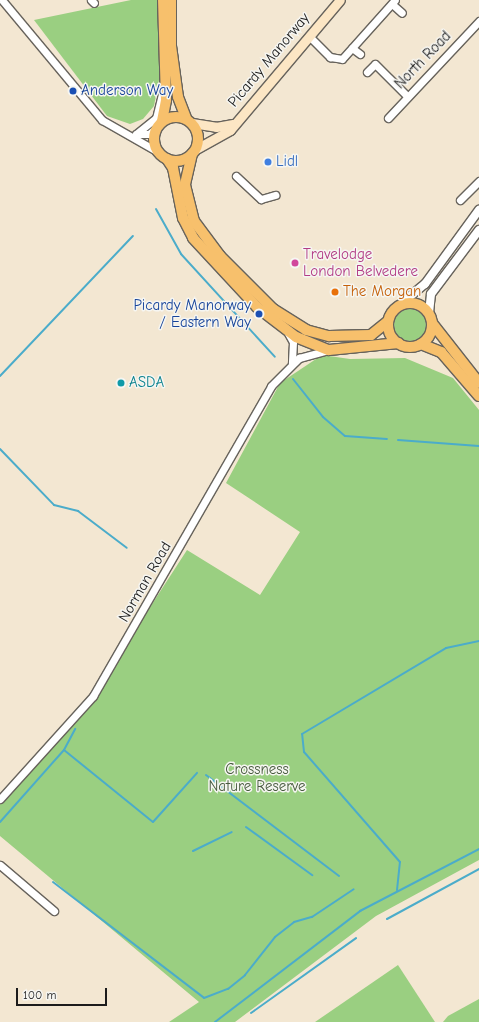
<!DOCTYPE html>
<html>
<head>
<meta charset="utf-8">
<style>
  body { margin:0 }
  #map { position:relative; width:479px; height:1022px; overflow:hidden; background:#f3e7d2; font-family:"Comic Neue",sans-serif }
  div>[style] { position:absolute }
  .green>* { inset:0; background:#9acf81 }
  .round { border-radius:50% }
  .stream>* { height:2px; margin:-1px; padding:0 1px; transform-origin:1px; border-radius:1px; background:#4bacca }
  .roads { filter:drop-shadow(1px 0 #67635c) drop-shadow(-1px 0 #67635c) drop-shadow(0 1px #67635c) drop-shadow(0 -1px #67635c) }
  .minor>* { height:7px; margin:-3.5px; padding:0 3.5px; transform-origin:3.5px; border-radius:3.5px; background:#fff }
  .tertiary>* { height:8px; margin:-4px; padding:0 4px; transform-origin:4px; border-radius:4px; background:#fff }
  .secondary>* { height:9px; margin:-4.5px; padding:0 4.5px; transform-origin:4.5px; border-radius:4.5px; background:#fce6c4 }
  .primary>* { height:10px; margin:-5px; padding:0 5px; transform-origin:5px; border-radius:5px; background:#f7c06c }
  .primary>.ring { margin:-5px; padding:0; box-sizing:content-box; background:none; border:10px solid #f7c06c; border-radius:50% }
  .dots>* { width:11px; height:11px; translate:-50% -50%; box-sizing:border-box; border:2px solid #f6f6f2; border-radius:50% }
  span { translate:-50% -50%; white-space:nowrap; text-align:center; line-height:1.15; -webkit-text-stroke:3px #f6f6f2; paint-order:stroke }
  .street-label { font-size:15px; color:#1c1c1c }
  .transit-label { font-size:15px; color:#164399 }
  .left { translate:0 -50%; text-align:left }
  .right { translate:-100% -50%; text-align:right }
  .shop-label { font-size:15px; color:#366cbe }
  .hotel-label { font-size:15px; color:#b23c85 }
  .food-label { font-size:15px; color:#c56008 }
  .culture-label { font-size:15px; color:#0d838f }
  .park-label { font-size:15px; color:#485b3f }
  .scale { position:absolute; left:16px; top:988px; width:91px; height:18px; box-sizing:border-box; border:2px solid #1c1c1c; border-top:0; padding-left:5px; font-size:12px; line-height:14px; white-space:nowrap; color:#1c1c1c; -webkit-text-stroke:3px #f6f6f2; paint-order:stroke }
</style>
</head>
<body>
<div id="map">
  <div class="green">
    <div style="clip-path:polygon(131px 0,160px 0,159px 80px,154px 106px,143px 119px,130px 124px,107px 116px,34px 20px)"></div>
    <div class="round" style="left:394px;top:309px;width:32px;height:32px"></div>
    <div style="clip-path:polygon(322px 355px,350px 359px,405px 358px,453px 378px,479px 410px,479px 860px,376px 916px,235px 1022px,169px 1022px,199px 1002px,0 836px,0 804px,99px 686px,187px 550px,260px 595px,300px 532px,226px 483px,280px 383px)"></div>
    <div style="clip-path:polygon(398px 965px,435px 1022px,315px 1022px)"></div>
    <div style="clip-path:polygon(479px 999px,479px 1022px,443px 1022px,448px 1016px)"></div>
  </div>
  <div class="stream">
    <div style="left:156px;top:209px;width:51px;rotate:60.9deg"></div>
    <div style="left:181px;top:254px;width:139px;rotate:47.6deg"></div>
    <div style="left:0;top:376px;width:193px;rotate:-46.5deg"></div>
    <div style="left:293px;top:379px;width:48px;rotate:51.7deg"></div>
    <div style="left:323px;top:417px;width:29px;rotate:41deg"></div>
    <div style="left:345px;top:436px;width:42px;rotate:4.1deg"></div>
    <div style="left:398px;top:440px;width:81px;rotate:4.2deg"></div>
    <div style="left:0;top:449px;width:78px;rotate:46deg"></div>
    <div style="left:54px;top:505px;width:25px;rotate:14deg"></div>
    <div style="left:78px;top:511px;width:61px;rotate:37.1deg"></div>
    <div style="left:64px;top:750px;width:114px;rotate:39deg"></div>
    <div style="left:153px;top:822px;width:66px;rotate:-48.1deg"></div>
    <div style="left:206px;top:775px;width:167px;rotate:37.2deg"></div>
    <div style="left:0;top:822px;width:96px;rotate:-48.4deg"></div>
    <div style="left:64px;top:750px;width:24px;rotate:-62deg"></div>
    <div style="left:246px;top:827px;width:82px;rotate:36deg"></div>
    <div style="left:193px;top:851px;width:43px;rotate:-26deg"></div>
    <div style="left:53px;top:882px;width:190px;rotate:37.5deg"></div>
    <div style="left:204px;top:998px;width:26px;rotate:-21deg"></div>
    <div style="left:228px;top:989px;width:22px;rotate:-39deg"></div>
    <div style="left:245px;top:975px;width:48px;rotate:-51.7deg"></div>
    <div style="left:275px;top:937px;width:24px;rotate:-38deg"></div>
    <div style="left:294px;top:922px;width:19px;rotate:-16deg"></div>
    <div style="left:312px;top:917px;width:50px;rotate:-33.7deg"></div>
    <div style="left:397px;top:890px;width:28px;rotate:-84deg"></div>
    <div style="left:400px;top:862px;width:146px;rotate:-131.1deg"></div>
    <div style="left:304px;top:752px;width:18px;rotate:-96deg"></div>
    <div style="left:302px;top:734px;width:168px;rotate:-30.8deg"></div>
    <div style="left:446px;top:648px;width:34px;rotate:-12deg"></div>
    <div style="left:387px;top:919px;width:105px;rotate:-28.5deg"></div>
    <div style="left:251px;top:1013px;width:129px;rotate:-35.5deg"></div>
    <div style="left:215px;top:1022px;width:183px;rotate:-37.4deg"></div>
    <div style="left:360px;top:911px;width:134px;rotate:-27.5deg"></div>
  </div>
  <div class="roads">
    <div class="minor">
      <div style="left:2px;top:0;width:156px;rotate:50.2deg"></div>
      <div style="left:102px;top:120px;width:67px;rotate:29.6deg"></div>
      <div style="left:91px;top:0;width:4px;rotate:45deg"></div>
      <div style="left:392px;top:4px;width:13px;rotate:42deg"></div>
      <div style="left:309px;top:36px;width:30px;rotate:45deg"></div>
      <div style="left:330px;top:57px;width:12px;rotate:9deg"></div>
      <div style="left:342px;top:59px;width:79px;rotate:-48.1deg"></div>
      <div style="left:352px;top:48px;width:10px;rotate:37deg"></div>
      <div style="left:367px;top:72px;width:11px;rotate:-45deg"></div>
      <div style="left:375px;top:64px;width:45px;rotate:45deg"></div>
      <div style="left:388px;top:118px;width:133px;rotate:-46.8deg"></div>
      <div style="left:136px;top:134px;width:26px;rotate:-39deg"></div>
      <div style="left:156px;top:118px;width:29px;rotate:-76deg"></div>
      <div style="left:136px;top:134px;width:13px"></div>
      <div style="left:149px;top:134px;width:11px;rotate:-41deg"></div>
      <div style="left:236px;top:176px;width:34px;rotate:43deg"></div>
      <div style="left:261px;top:199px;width:15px;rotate:-16deg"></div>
      <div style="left:460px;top:200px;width:27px;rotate:-45deg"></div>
      <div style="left:288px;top:333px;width:10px;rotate:61deg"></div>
      <div style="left:293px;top:342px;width:21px;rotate:93deg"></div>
      <div style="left:0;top:799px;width:139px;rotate:-47.9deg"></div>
      <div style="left:93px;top:696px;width:357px;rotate:-60.1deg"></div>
      <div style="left:271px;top:386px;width:40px;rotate:-45deg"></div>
      <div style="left:299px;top:358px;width:30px;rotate:-15deg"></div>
      <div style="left:0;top:865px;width:71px;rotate:40.4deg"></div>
    </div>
    <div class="tertiary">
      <div style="left:402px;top:303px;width:30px;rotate:-40deg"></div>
      <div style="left:425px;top:284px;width:92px;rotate:-53.9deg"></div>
      <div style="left:429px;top:313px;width:19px;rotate:-84deg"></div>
      <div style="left:431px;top:294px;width:80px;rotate:-53.1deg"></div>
    </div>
    <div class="secondary">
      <div style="left:192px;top:123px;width:24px;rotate:9deg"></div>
      <div style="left:216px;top:127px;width:17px;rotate:-10deg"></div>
      <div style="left:196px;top:149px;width:39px;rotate:-29deg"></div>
      <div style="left:230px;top:130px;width:170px;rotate:-49.8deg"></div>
    </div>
    <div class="primary">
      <div style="left:171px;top:0;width:46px;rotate:90deg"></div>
      <div style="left:171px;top:46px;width:51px;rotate:82.2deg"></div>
      <div style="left:178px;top:97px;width:22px;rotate:69deg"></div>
      <div class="ring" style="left:154px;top:117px;width:34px;height:34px"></div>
      <div style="left:162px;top:121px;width:21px;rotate:-79deg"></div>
      <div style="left:166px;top:100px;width:100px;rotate:-91.7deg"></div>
      <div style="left:192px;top:154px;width:32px;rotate:103deg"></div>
      <div style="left:185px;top:185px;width:37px;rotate:76deg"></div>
      <div style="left:194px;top:221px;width:44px;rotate:53.4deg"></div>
      <div style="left:220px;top:256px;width:75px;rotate:45deg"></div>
      <div style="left:273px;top:309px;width:39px;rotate:32deg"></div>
      <div style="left:306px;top:330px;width:24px;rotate:15deg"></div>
      <div style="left:329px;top:336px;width:42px;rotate:-1.4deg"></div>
      <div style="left:371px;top:335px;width:22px;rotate:-39deg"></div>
      <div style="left:167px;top:159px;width:11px;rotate:56deg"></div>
      <div style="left:173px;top:168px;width:51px;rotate:78.7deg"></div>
      <div style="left:183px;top:218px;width:22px;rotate:63deg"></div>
      <div style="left:193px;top:238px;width:94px;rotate:47.2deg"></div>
      <div style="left:257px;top:307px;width:49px;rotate:37.6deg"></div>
      <div style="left:296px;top:337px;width:35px;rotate:22deg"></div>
      <div style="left:329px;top:350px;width:70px;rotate:-5.7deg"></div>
      <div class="ring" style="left:388px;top:303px;width:34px;height:34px"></div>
      <div style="left:432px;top:323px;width:76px;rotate:51.9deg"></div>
      <div style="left:421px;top:344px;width:22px;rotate:22deg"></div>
      <div style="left:441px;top:352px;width:58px;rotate:49.2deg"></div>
    </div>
  </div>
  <div class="dots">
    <div style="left:73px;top:91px;background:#1a4fb4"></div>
    <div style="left:268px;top:162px;background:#3f7fe0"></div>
    <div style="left:295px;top:263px;background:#d1479c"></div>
    <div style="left:335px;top:292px;background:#e8710a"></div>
    <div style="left:259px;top:314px;background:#1a4fb4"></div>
    <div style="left:121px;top:383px;background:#0f9aa8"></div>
  </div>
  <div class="street-label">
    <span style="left:269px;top:60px;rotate:-50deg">Picardy Manorway</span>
    <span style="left:423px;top:60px;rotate:-46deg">North Road</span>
    <span style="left:145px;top:582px;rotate:-60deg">Norman Road</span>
  </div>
  <div class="transit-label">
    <span class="left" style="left:81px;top:91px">Anderson Way</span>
    <span class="right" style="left:251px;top:314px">Picardy Manorway<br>/ Eastern Way</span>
  </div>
  <div class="shop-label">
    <span class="left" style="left:276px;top:162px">Lidl</span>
  </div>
  <div class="hotel-label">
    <span class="left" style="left:303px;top:263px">Travelodge<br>London Belvedere</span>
  </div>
  <div class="food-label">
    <span class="left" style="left:343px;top:292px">The Morgan</span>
  </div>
  <div class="culture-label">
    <span class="left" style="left:129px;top:383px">ASDA</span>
  </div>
  <div class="park-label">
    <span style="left:257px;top:778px">Crossness<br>Nature Reserve</span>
  </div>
  <div class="scale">100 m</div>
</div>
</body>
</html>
